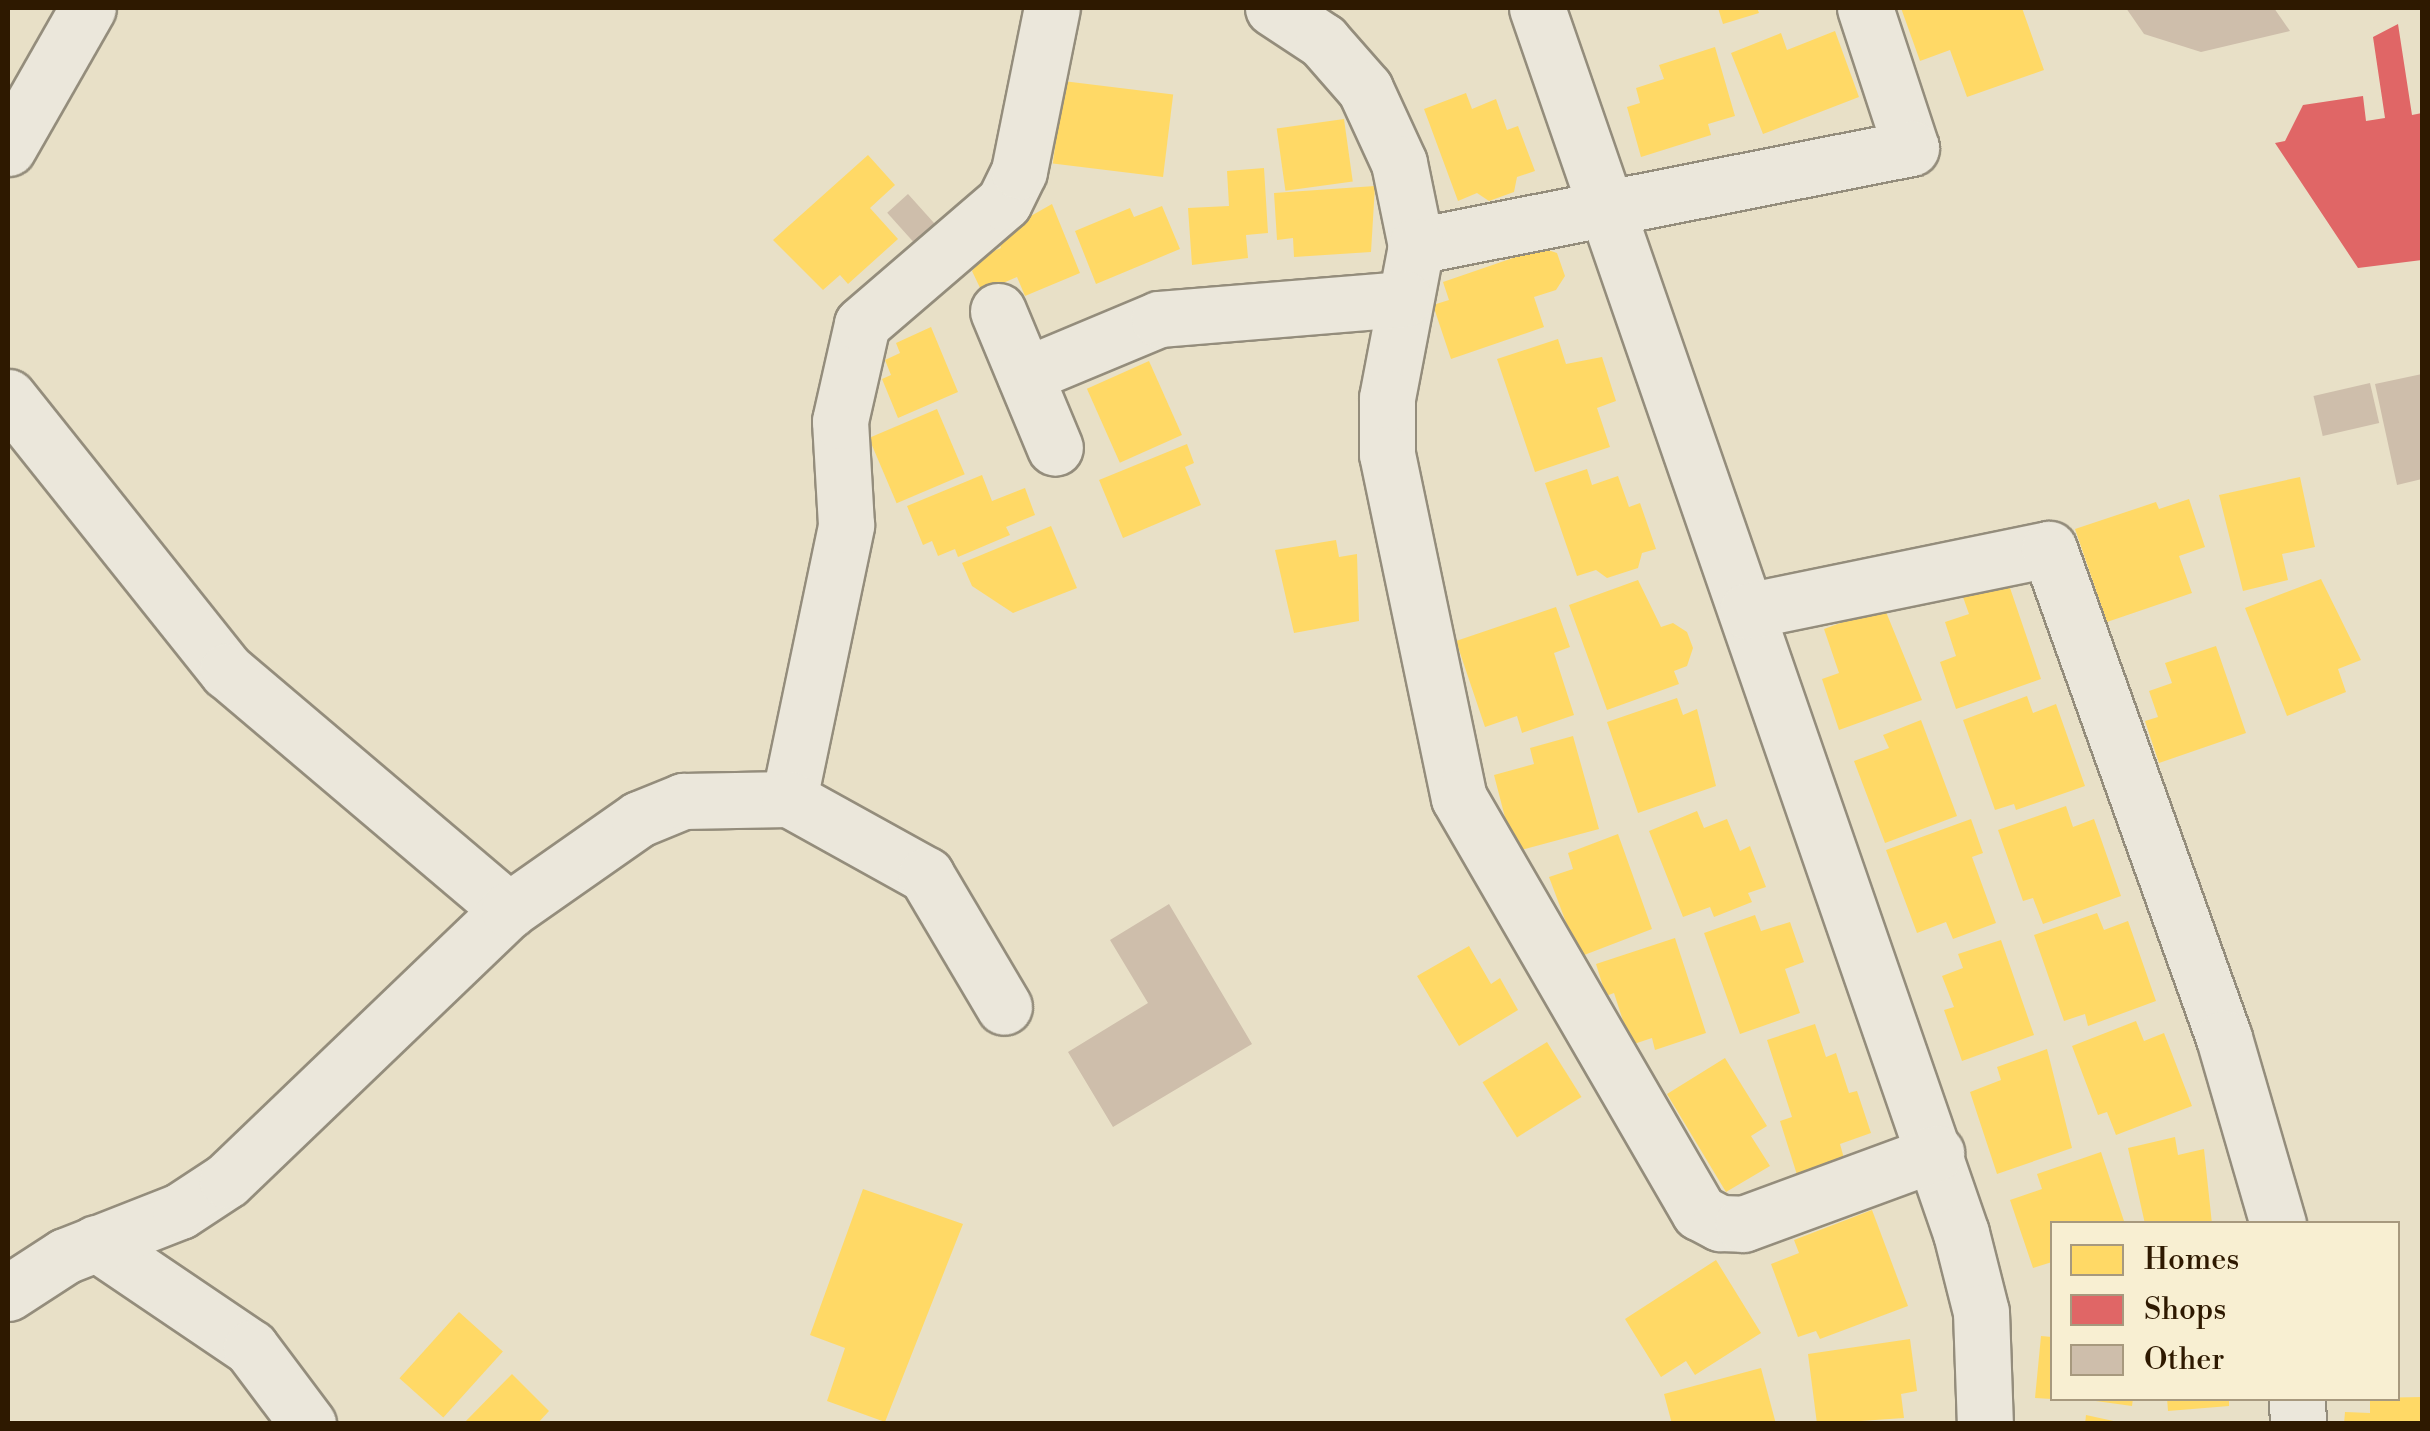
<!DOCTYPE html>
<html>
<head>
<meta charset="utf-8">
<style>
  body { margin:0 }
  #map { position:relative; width:2430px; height:1431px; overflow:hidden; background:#e8e0c7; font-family:"Libre Bodoni",serif }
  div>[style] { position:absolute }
  .homes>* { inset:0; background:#ffd966; transform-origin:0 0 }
  .shops>* { inset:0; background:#e06666 }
  .building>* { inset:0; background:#cebeab; transform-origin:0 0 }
  .roads { filter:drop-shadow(2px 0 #948d7c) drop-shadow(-2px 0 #948d7c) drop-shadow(0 2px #948d7c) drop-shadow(0 -2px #948d7c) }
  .minor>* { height:55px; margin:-27.5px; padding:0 27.5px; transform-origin:27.5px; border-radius:27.5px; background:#ebe7db }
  span { translate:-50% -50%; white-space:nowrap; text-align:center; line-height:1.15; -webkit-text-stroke:10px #f8efd2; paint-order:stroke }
  .frame { position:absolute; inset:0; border:10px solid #2e1900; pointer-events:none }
  .legend { position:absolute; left:2050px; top:1221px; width:350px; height:180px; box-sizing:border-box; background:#f8efd2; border:2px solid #a7997e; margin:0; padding:12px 18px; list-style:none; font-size:30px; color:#2e1900 }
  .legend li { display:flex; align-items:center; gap:20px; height:50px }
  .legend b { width:50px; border:2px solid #a7997e }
</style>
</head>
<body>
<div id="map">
  <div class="homes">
    <div style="clip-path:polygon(1718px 8px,1757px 8px,1759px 13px,1723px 24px)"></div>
    <div style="clip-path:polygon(1901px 8px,2022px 8px,2044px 70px,1967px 97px,1950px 50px,1920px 61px)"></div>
    <div style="clip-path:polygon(1835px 31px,1859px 97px,1763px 134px,1731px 53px,1781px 33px,1787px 50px)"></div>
    <div style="clip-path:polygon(1715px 47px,1735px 116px,1708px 124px,1711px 135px,1641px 157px,1627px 107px,1640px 103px,1636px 88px,1664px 79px,1659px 65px)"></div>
    <div style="left:1063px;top:81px;width:111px;height:83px;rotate:7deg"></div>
    <div style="clip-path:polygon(1466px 93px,1472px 109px,1496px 99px,1507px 130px,1518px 126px,1535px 171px,1517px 177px,1514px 192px,1489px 201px,1477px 193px,1458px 201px,1424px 109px)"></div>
    <div style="left:1344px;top:119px;width:63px;height:68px;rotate:82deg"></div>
    <div style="clip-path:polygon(868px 155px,895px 185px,870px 208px,898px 239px,848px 284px,840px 275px,823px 290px,773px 240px)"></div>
    <div style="clip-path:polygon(1264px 168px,1268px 233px,1246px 235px,1248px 258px,1192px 265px,1188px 208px,1229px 206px,1227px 171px)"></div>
    <div style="clip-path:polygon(1375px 186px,1371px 252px,1294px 257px,1293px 238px,1277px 240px,1274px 193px)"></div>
    <div style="clip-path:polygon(1052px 204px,1080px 273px,1025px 296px,1017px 277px,982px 292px,972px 271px,984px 255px,1001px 248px,998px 240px,1022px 221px)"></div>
    <div style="clip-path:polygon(1162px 206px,1180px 249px,1096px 284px,1075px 231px,1130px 208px,1134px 217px)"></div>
    <div style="clip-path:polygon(1542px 248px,1557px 253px,1565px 276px,1556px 290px,1534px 297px,1544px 327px,1451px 359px,1433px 305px,1449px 300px,1443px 282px)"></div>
    <div style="clip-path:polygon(931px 327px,958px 392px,898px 418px,882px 379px,891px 375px,885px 360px,900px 353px,896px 343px)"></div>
    <div style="clip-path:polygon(1558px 339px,1566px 364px,1602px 357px,1616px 401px,1597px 408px,1610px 447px,1535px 472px,1497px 359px)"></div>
    <div style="left:1149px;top:361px;width:81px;height:68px;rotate:66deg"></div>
    <div style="left:937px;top:409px;width:71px;height:74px;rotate:67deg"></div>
    <div style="clip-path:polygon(1187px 444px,1194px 463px,1185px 467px,1201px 505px,1123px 538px,1099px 480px)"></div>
    <div style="clip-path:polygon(1587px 469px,1592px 485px,1618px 476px,1629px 507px,1640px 503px,1656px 549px,1642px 553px,1638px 568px,1607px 578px,1596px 570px,1577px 576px,1545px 483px)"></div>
    <div style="clip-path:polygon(982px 475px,992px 501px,1025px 488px,1035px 515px,1006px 527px,1010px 535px,958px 557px,955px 549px,938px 556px,932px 541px,923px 545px,907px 506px)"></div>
    <div style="clip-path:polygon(2300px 477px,2315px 547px,2282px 554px,2288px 580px,2243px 591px,2219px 495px)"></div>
    <div style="clip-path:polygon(2189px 499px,2205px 547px,2179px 556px,2192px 593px,2107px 622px,2075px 529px,2156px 502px,2159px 509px)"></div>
    <div style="clip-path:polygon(1051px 526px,1077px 588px,1013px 613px,972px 586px,962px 563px)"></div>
    <div style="clip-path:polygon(1336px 540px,1339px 557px,1357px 554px,1359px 621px,1294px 633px,1275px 550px)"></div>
    <div style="clip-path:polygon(2321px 579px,2361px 660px,2338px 669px,2346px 692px,2287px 716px,2245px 608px)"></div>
    <div style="clip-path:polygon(1638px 580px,1661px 627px,1673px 623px,1687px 632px,1693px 648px,1687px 666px,1674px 671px,1679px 684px,1607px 710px,1569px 605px)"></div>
    <div style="clip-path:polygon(2008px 582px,2041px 679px,1956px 709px,1940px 662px,1956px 656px,1945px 622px,1969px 614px,1963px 597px)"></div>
    <div style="clip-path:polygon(1556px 607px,1570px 647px,1554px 653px,1574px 715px,1522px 733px,1517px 716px,1485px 727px,1456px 641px)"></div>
    <div style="clip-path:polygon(1884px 607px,1922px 700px,1839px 730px,1822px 679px,1839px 673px,1824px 629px)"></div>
    <div style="clip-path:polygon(2216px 646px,2246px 733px,2159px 763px,2145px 721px,2158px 717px,2149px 691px,2172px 683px,2165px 663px)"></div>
    <div style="clip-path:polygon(2027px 696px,2033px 713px,2056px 704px,2085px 786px,2016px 810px,2014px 804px,1995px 810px,1963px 720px)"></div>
    <div style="clip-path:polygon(1677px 698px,1683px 715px,1697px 709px,1716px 786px,1638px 813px,1607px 722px)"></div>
    <div style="clip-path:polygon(1921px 720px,1957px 816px,1885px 843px,1854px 761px,1889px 748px,1883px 735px)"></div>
    <div style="clip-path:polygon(1573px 736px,1599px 829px,1514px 852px,1494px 775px,1534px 764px,1530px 748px)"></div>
    <div style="clip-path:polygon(2066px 806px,2073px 827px,2094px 819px,2121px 896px,2043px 924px,2033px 898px,2023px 901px,1998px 830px)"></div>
    <div style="clip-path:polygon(1697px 811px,1704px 828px,1727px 819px,1740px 851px,1750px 846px,1766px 887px,1748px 893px,1752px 902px,1714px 917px,1710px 907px,1683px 917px,1649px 831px)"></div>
    <div style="clip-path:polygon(1971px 819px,1983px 853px,1972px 857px,1996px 923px,1953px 939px,1946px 922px,1917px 933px,1886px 850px)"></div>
    <div style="clip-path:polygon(1618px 834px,1652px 929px,1579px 957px,1549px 877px,1573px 869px,1568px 853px)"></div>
    <div style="clip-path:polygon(2097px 913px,2104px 930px,2128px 921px,2156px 1001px,2088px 1026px,2085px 1014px,2064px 1021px,2034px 935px)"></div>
    <div style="clip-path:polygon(1755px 915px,1761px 931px,1790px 922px,1804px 962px,1785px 969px,1800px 1013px,1740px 1034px,1704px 933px)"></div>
    <div style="clip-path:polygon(1675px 938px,1706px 1033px,1655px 1050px,1652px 1038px,1631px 1045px,1614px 993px,1606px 996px,1596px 964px)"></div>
    <div style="clip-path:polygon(2001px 940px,2034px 1035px,1962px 1061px,1944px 1010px,1954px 1007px,1942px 976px,1963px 968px,1958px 954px)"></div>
    <div style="clip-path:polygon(1469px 946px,1491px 984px,1500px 978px,1518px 1010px,1459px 1046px,1417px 976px)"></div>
    <div style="clip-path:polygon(2136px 1021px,2144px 1041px,2164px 1033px,2192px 1106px,2116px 1135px,2107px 1112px,2098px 1115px,2072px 1046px)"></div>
    <div style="clip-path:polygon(1815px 1024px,1826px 1057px,1836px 1053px,1849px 1093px,1857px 1091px,1871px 1133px,1840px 1144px,1845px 1162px,1798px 1178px,1780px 1121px,1792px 1117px,1767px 1040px)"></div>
    <div style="left:1547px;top:1042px;width:65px;height:76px;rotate:58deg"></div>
    <div style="clip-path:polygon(2047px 1049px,2072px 1148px,1997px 1174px,1970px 1092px,2001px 1080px,1997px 1067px)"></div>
    <div style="clip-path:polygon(1725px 1058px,1767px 1126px,1751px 1136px,1770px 1166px,1726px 1192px,1667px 1094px)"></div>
    <div style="clip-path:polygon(2175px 1137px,2178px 1155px,2204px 1149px,2212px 1224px,2145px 1224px,2128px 1148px)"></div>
    <div style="clip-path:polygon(2101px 1152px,2124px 1221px,2052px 1224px,2052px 1262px,2033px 1268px,2010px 1200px,2042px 1189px,2037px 1174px)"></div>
    <div style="clip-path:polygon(863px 1189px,963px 1224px,885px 1422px,827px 1401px,845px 1348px,810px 1335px)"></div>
    <div style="clip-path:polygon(1872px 1210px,1908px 1306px,1820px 1339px,1816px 1331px,1798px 1337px,1771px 1264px,1799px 1253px,1794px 1240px)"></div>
    <div style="clip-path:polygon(1716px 1260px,1761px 1333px,1695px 1375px,1686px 1361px,1661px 1377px,1625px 1319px)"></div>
    <div style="left:459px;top:1312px;width:59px;height:89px;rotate:42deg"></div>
    <div style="clip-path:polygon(2041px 1336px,2052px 1337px,2052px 1399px,2035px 1398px)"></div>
    <div style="clip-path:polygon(1910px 1339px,1917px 1391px,1901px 1394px,1904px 1418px,1817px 1424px,1808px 1354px)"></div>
    <div style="clip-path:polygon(1761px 1368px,1776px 1424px,1672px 1424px,1664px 1394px)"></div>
    <div style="clip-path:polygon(512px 1374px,549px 1411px,537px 1424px,463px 1424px)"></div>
    <div style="clip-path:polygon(2422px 1397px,2422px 1424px,2344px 1424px,2345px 1412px,2370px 1413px,2370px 1398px)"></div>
    <div style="clip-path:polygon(2074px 1398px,2133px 1398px,2132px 1406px)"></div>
    <div style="clip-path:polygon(2167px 1398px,2229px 1398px,2229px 1406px,2168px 1411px)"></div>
    <div style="clip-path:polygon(2086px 1415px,2118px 1422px,2117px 1424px,2085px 1424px)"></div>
  </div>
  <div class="shops">
    <div style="clip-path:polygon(2398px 24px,2412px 115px,2422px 113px,2422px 260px,2358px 268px,2275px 143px,2285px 141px,2303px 105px,2363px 96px,2366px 121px,2385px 118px,2373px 37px)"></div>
  </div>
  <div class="building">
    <div style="clip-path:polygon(2126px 8px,2274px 8px,2290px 31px,2201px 52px,2144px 34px)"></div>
    <div style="left:908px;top:194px;width:47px;height:28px;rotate:48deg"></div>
    <div style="clip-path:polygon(2422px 374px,2422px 479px,2397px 485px,2375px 384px)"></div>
    <div style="left:2370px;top:383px;width:41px;height:58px;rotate:77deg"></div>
    <div style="clip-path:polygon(1169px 904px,1252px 1044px,1113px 1127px,1068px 1052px,1148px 1003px,1110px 940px)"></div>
  </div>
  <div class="roads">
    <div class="minor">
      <div style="left:1273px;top:8px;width:60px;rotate:33.4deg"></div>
      <div style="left:1323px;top:41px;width:64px;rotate:48.8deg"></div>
      <div style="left:1365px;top:89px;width:81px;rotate:65.3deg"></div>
      <div style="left:1399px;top:163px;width:85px;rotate:78.4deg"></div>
      <div style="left:1537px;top:8px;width:1296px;rotate:70.91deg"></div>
      <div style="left:1961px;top:1233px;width:81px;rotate:75.8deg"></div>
      <div style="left:1981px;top:1312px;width:112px;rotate:88deg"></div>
      <div style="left:1865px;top:8px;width:147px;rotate:71.8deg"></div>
      <div style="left:1911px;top:148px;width:505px;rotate:168.8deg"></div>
      <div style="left:1416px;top:246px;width:155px;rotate:100.8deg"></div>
      <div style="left:1387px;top:398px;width:56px;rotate:90deg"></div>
      <div style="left:1387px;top:454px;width:351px;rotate:78.2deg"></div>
      <div style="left:1459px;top:798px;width:479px;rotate:59.9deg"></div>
      <div style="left:1699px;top:1212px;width:24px;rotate:28deg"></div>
      <div style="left:1720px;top:1223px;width:23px;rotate:2deg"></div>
      <div style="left:1743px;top:1224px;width:206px;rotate:-20.2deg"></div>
      <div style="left:8px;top:148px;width:161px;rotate:-60.3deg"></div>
      <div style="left:998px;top:311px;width:148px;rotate:67.4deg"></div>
      <div style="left:1025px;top:375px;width:145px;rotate:-22.7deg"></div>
      <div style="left:1159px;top:319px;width:246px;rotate:-4.7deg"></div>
      <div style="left:8px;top:397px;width:351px;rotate:51.4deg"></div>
      <div style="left:227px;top:671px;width:370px;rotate:40.3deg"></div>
      <div style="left:1747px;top:611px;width:308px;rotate:-11.6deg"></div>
      <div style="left:2049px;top:549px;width:519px;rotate:70.31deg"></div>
      <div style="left:2224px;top:1038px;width:194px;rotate:73.8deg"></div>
      <div style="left:789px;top:799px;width:280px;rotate:-78.2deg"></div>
      <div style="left:846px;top:525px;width:104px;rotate:-93.3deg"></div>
      <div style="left:840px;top:421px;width:99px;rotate:-77.2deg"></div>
      <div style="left:862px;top:324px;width:187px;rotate:-40.7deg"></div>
      <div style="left:1004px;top:202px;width:34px;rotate:-64deg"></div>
      <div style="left:1019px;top:171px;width:166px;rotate:-78.6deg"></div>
      <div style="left:96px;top:1243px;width:187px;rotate:34.1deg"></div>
      <div style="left:251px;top:1348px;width:95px;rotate:53.1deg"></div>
      <div style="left:8px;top:1293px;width:68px;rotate:-33deg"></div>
      <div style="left:65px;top:1256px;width:123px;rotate:-21.4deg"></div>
      <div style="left:180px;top:1211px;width:56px;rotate:-33.4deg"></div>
      <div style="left:227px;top:1180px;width:390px;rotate:-43.8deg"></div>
      <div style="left:509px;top:910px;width:159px;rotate:-35deg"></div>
      <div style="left:639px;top:819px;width:48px;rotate:-22.2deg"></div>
      <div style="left:683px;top:801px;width:106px;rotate:-1.1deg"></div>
      <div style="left:789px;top:799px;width:157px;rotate:29deg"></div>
      <div style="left:926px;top:875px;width:153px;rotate:59.4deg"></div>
      <div style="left:2297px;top:1398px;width:26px;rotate:88deg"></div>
    </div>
  </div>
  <div class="frame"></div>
  <ul class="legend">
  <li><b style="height:28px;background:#ffd966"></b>Homes</li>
  <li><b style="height:28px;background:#e06666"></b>Shops</li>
  <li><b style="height:28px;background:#cebeab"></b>Other</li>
  </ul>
</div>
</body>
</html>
